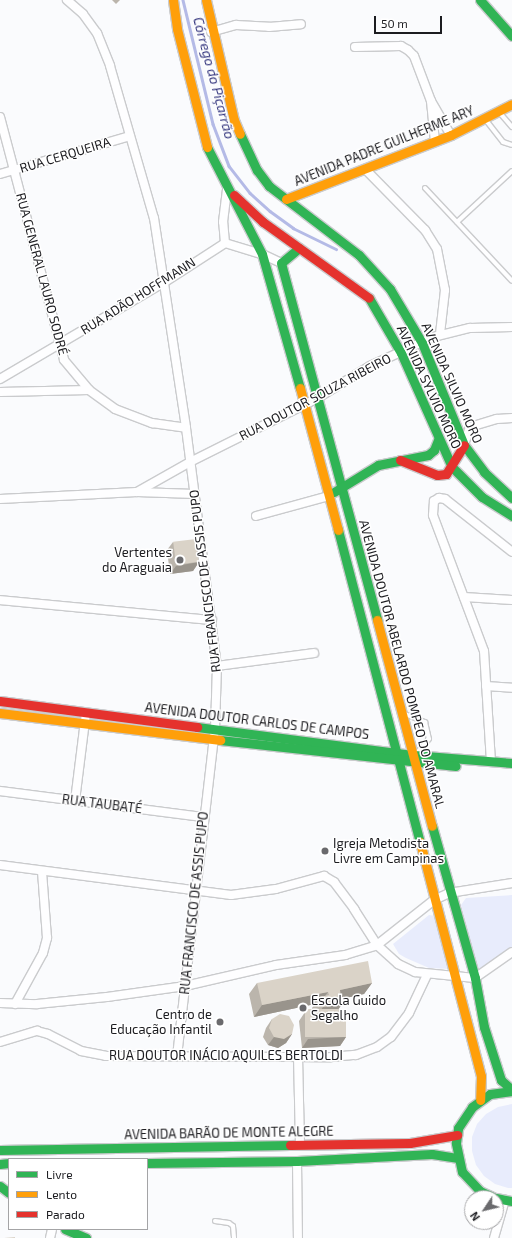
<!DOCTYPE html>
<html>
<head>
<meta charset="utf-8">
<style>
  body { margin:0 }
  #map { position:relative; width:512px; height:1238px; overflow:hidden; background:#fafbfd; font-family:"Exo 2",sans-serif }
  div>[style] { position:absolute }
  .green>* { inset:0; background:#e8ecfc }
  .stream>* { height:2.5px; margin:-1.25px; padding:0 1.25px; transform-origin:1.25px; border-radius:1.25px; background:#b4bae6 }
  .roads { filter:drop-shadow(1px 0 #cacbcd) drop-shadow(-1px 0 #cacbcd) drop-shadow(0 1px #cacbcd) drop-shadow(0 -1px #cacbcd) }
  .lane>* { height:4px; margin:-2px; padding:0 2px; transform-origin:2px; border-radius:2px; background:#fefeff }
  .street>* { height:8px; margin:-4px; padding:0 4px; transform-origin:4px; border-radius:4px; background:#fefeff }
  .fast>* { height:9px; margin:-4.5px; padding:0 4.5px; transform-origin:4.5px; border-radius:4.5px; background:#30b455 }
  .slow>* { height:9px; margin:-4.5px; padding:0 4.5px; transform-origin:4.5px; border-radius:4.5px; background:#ff9f0a }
  .jam>* { height:9px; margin:-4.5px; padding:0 4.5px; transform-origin:4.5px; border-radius:4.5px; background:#e5322d }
  .wall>* { inset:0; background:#bbb5ac }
  .shaded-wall>* { inset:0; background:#99948c }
  .building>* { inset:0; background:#dad3c8; transform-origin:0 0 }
  .dots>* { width:11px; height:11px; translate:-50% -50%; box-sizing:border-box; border:2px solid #fff; border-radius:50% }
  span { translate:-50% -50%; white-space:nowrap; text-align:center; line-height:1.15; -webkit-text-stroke:3px #fff; paint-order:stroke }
  .street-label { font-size:13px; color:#1c1c20 }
  .poi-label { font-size:13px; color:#1c1c20 }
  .right { translate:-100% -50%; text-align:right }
  .left { translate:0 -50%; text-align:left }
  .water-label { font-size:14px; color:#34367e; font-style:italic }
  .legend { position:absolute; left:8px; top:1158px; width:140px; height:72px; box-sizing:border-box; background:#fff; border:1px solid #a4a4a6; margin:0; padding:5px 7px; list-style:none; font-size:12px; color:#1c1c20 }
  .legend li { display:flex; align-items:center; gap:8px; height:20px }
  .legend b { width:20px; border:1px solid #a4a4a6 }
  .north { position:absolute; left:464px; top:1190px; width:40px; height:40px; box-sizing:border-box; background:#fff; border:1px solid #a4a4a6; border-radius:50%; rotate:235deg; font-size:11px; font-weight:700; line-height:16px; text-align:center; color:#1c1c20 }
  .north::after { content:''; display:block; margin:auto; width:14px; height:18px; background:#6a6a6d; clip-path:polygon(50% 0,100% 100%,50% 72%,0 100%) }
  .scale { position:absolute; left:374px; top:16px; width:68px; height:18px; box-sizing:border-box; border:2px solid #1c1c20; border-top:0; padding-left:5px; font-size:12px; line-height:14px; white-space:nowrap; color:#1c1c20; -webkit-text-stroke:3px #fff; paint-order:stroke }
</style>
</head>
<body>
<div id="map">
  <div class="green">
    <div style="clip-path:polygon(512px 895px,512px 947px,483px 969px,479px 968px,476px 964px,461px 905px,466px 898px)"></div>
    <div style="clip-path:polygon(429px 915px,436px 916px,451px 969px,429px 968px,406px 958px,399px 954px,393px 944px)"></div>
    <div style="clip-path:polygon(512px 1104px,512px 1188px,508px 1188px,495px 1184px,484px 1176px,476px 1165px,472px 1151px,472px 1137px,477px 1124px,486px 1114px,498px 1107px)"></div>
  </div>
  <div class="stream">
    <div style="left:183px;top:0;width:128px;rotate:76.4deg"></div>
    <div style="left:213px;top:124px;width:45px;rotate:69.1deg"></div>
    <div style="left:229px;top:166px;width:34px;rotate:52deg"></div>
    <div style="left:250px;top:193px;width:27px;rotate:42deg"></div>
    <div style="left:270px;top:211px;width:29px;rotate:36deg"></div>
    <div style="left:293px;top:228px;width:48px;rotate:26deg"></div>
  </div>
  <div class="roads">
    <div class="lane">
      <div style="left:499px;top:112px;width:20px;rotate:49deg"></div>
      <div style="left:485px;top:119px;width:29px;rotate:52deg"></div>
      <div style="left:503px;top:142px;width:9px;rotate:18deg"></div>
      <div style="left:425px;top:188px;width:127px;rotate:46.9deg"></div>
      <div style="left:457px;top:222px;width:75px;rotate:-42.8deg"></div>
      <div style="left:405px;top:714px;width:22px;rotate:22deg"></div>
      <div style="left:425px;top:722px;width:17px;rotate:77deg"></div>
      <div style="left:429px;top:739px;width:20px;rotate:131deg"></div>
      <div style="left:215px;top:1221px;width:14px;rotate:8deg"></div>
      <div style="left:229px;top:1223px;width:5px;rotate:37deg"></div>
      <div style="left:233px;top:1226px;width:12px;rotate:85deg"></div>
    </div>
    <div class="street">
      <div style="left:67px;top:0;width:21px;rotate:41deg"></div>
      <div style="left:83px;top:14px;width:24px;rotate:54deg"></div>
      <div style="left:97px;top:33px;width:35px;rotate:68deg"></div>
      <div style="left:110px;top:66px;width:158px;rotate:73.9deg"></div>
      <div style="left:154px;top:218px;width:212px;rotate:81.3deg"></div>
      <div style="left:186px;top:428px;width:240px;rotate:82.6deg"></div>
      <div style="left:217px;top:666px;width:62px;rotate:91.8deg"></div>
      <div style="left:215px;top:728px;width:329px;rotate:96.6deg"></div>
      <div style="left:211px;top:32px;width:26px;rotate:-16deg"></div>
      <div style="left:236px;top:25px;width:33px;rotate:3deg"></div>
      <div style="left:269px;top:27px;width:32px;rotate:-5deg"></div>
      <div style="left:355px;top:47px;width:46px;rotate:-1.2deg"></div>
      <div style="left:401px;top:46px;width:8px;rotate:30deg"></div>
      <div style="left:408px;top:50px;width:8px;rotate:45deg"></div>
      <div style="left:414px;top:56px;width:48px;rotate:69.3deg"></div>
      <div style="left:431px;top:101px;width:39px;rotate:60deg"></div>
      <div style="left:431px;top:101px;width:41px;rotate:84.4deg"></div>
      <div style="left:0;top:117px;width:251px;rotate:75.2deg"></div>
      <div style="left:64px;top:360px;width:39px;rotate:50deg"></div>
      <div style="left:89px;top:390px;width:32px;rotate:36deg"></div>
      <div style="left:115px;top:409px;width:40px;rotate:21deg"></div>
      <div style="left:152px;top:423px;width:34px;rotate:8deg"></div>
      <div style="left:365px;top:169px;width:86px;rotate:45.5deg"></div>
      <div style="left:425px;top:230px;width:22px;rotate:58deg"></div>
      <div style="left:437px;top:249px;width:42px;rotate:79deg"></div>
      <div style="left:445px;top:290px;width:44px;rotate:96.5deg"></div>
      <div style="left:0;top:174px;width:135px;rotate:-16.3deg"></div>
      <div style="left:225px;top:243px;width:21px;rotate:-95deg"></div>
      <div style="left:223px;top:222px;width:35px;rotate:-83deg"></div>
      <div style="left:0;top:379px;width:191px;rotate:-30.5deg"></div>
      <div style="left:165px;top:282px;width:72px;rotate:-33deg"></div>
      <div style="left:225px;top:243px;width:39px;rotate:17deg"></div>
      <div style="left:262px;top:254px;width:21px;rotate:25deg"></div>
      <div style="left:0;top:392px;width:89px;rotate:-1.3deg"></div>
      <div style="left:464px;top:445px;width:19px;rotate:-72deg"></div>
      <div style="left:470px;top:427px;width:28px;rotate:-17deg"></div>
      <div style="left:497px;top:419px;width:15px;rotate:-4deg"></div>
      <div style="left:137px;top:492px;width:61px;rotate:-29.5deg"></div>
      <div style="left:190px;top:462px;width:141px;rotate:-26.6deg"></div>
      <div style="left:316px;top:399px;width:63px;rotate:-31.4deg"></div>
      <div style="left:370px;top:366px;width:69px;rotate:-24.7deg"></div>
      <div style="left:433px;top:337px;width:38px;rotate:-14deg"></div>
      <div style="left:470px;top:328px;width:42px;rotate:-1.4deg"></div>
      <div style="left:0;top:499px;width:137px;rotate:-2.9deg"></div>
      <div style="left:137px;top:492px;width:58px;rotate:2deg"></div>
      <div style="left:256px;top:516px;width:76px;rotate:-15.3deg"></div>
      <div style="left:464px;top:597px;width:48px;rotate:3.6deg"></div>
      <div style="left:0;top:600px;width:213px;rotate:5.4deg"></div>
      <div style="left:217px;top:666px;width:98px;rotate:-7.6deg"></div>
      <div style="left:486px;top:686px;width:26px;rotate:4deg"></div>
      <div style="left:491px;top:762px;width:111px;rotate:-93.6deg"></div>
      <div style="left:484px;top:651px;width:145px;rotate:-110.6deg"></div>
      <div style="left:433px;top:515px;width:14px;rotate:-86deg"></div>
      <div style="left:434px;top:501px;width:6px;rotate:-31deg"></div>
      <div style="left:439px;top:498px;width:6px;rotate:9deg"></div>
      <div style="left:445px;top:499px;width:85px;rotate:38.3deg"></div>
      <div style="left:0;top:791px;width:206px;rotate:7.3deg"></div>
      <div style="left:75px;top:801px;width:89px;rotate:-82.9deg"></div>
      <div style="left:0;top:865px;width:233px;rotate:7.4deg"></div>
      <div style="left:231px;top:895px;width:45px;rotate:-7.6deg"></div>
      <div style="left:276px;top:889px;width:50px;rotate:-15.2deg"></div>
      <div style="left:324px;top:876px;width:12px;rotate:31deg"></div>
      <div style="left:334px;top:882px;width:34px;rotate:53deg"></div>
      <div style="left:354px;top:909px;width:43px;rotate:57.4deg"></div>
      <div style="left:377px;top:945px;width:28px;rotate:42deg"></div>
      <div style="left:398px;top:964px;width:19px;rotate:25deg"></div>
      <div style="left:415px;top:972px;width:60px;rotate:5.7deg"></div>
      <div style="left:475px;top:978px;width:45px;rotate:-35.1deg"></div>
      <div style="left:0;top:1003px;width:37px;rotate:2deg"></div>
      <div style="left:37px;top:1004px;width:70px;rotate:-5.7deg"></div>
      <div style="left:107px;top:997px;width:79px;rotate:-8deg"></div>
      <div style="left:185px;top:986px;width:93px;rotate:-13deg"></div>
      <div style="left:276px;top:965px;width:70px;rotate:-8.2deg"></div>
      <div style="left:345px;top:955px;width:34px;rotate:-17deg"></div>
      <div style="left:377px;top:945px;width:73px;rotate:-38.3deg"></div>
      <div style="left:434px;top:900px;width:17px;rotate:-25deg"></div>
      <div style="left:449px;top:893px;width:64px;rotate:-9deg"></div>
      <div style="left:15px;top:1004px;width:58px;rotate:-61.2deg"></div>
      <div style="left:43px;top:953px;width:16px;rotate:-75deg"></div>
      <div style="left:47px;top:938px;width:67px;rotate:-94.3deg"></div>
      <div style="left:0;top:1042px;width:39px;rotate:-17deg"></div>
      <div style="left:37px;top:1031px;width:11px;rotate:15deg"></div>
      <div style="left:48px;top:1034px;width:37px;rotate:27deg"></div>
      <div style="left:81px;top:1051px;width:25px;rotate:11deg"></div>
      <div style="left:106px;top:1056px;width:225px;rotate:0.3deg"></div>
      <div style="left:331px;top:1057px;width:25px;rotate:-5deg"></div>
      <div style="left:356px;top:1055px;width:22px;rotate:-21deg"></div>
      <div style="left:377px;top:1047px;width:17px;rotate:-36deg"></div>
      <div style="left:391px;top:1037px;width:30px;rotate:-53deg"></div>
      <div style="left:409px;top:1013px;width:42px;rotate:-64.7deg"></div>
      <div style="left:298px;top:1056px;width:89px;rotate:88.7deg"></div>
      <div style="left:297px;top:1161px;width:77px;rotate:89.3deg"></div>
      <div style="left:50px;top:1238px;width:9px;rotate:-77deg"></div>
      <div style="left:494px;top:1238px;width:40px;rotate:-74deg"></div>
    </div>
    <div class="fast">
      <div style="left:480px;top:0;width:48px;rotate:48.4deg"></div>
      <div style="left:240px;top:134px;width:40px;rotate:65deg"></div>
      <div style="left:257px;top:170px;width:20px;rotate:53deg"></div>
      <div style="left:269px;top:186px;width:113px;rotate:37.5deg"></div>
      <div style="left:359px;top:255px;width:46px;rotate:47.6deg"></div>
      <div style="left:390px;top:289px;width:63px;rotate:59.3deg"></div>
      <div style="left:422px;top:343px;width:110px;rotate:67.6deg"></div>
      <div style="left:464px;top:445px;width:34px;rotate:53deg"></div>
      <div style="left:484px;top:472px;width:38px;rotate:43deg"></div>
      <div style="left:207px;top:147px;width:120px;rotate:62.8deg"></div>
      <div style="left:262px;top:254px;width:139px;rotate:74.2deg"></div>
      <div style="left:299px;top:248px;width:23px;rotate:140deg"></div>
      <div style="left:281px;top:263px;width:370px;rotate:74.9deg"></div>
      <div style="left:369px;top:298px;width:64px;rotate:59.8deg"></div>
      <div style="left:401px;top:353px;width:125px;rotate:65.9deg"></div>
      <div style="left:452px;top:467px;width:42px;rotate:45deg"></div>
      <div style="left:482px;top:497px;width:36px;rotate:32deg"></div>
      <div style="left:334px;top:492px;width:52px;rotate:-31.5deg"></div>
      <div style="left:378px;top:465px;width:51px;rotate:-11.3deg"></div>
      <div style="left:428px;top:455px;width:8px;rotate:-40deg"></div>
      <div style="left:434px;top:450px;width:11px;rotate:-68deg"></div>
      <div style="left:338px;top:530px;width:323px;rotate:75.3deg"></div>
      <div style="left:197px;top:727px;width:219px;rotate:7.4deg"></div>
      <div style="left:414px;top:755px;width:98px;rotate:4.7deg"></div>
      <div style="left:220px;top:740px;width:237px;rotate:6.3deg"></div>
      <div style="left:432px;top:826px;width:158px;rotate:74.2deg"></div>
      <div style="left:475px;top:978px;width:50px;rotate:79.6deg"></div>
      <div style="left:484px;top:1027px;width:56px;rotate:72.2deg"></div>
      <div style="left:501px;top:1080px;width:15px;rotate:42deg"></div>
      <div style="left:0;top:1150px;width:290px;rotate:-1deg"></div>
      <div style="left:147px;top:1163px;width:150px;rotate:-0.8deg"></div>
      <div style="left:297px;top:1161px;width:135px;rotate:-3deg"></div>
      <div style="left:432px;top:1154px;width:25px;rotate:9deg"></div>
      <div style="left:0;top:1164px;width:9px;rotate:-6deg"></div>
      <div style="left:0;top:1186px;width:11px;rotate:38deg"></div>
      <div style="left:495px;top:1198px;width:17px;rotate:-155deg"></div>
      <div style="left:480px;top:1191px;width:26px;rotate:-133deg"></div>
      <div style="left:462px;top:1172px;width:30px;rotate:-102deg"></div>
      <div style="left:456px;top:1143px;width:15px;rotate:-82deg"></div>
      <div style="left:458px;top:1128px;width:25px;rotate:-56deg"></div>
      <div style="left:472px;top:1107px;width:22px;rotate:-36deg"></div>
      <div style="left:490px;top:1094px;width:22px;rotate:-8deg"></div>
      <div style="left:496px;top:1198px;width:16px;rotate:11deg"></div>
      <div style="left:65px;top:1229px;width:23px;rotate:23deg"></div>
    </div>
    <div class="slow">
      <div style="left:173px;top:0;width:29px;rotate:82deg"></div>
      <div style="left:177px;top:29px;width:122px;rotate:75.7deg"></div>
      <div style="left:206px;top:0;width:123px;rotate:76.9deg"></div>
      <div style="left:234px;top:120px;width:15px;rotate:67deg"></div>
      <div style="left:286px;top:199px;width:177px;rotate:-21.2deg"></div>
      <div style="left:451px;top:135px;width:68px;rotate:-26.9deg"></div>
      <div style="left:300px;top:388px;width:147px;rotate:75deg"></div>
      <div style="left:377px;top:620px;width:213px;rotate:75.1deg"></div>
      <div style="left:0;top:713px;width:222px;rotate:7deg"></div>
      <div style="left:420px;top:842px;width:242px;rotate:75.4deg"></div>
      <div style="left:481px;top:1076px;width:24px;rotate:92deg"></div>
    </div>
    <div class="jam">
      <div style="left:234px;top:195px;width:40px;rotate:43deg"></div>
      <div style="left:263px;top:222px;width:130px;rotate:35.6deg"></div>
      <div style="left:400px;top:460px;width:40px;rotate:22deg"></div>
      <div style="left:437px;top:475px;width:9px;rotate:-6deg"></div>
      <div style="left:446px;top:474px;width:34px;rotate:-58deg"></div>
      <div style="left:0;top:701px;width:199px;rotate:7.5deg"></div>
      <div style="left:290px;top:1145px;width:120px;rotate:-1deg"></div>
      <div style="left:410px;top:1143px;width:48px;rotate:-9.7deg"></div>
    </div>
  </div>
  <div class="wall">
    <div style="clip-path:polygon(112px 0,120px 0,116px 4px)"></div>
    <div style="clip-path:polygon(173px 542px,199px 562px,193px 571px,170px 574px,167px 550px)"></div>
    <div style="clip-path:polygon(257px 983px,372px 983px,364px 994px,341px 999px,342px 1004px,339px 1009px,346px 1037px,340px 1046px,302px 1048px,299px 1021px,305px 1012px,313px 1012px,312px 1008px,315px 1004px,254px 1017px,249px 994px)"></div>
    <div style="clip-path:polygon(272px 1019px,292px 1034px,286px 1043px,278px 1048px,268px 1045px,263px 1037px,266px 1028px)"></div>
  </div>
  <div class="shaded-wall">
    <div style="clip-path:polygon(199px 562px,193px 571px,170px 574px,176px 566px)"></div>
    <div style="clip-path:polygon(372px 983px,364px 994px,332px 1001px,340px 990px)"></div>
    <div style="clip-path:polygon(328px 992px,321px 1002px,320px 997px,315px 1004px,254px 1017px,262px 1005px)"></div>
    <div style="clip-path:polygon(342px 1004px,334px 1015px,315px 1019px,323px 1007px)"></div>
    <div style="clip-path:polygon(292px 1034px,286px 1043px,278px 1048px,268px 1045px,274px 1037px)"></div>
    <div style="clip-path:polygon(346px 1037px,340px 1046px,302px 1048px,308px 1039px)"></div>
  </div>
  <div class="building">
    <div style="left:196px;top:539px;width:23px;height:23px;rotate:83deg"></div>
    <div style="clip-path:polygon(368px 961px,372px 983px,340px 990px,342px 1004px,323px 1007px,320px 997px,329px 995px,328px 992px,262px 1005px,257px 983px)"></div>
    <div style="left:346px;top:1009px;width:28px;height:41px;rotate:90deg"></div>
    <div style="clip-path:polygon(280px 1014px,289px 1016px,294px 1025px,292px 1034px,284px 1039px,274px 1037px,269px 1028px,272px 1019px)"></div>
    <div style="clip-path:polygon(15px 1237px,15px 1238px,4px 1238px)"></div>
  </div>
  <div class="dots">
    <div style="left:180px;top:560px;background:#6a6a6d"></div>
    <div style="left:325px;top:851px;background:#6a6a6d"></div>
    <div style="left:303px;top:1008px;background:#6a6a6d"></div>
    <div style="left:220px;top:1022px;background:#6a6a6d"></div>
  </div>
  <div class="street-label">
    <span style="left:384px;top:146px;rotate:-22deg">AVENIDA PADRE GUILHERME ARY</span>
    <span style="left:65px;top:155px;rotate:-17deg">RUA CERQUEIRA</span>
    <span style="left:42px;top:274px;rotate:75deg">RUA GENERAL LAURO SODRÉ</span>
    <span style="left:138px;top:296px;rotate:-32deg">RUA ADÃO HOFFMANN</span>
    <span style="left:452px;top:383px;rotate:66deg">AVENIDA SILVIO MORO</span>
    <span style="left:429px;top:387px;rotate:65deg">AVENIDA SYLVIO MORO</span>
    <span style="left:315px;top:397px;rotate:-28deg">RUA DOUTOR SOUZA RIBEIRO</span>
    <span style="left:205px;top:581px;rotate:-97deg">RUA FRANCISCO DE ASSIS PUPO</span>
    <span style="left:402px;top:664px;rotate:75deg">AVENIDA DOUTOR ABELARDO POMPEO DO AMARAL</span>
    <span style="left:257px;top:721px;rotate:7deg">AVENIDA DOUTOR CARLOS DE CAMPOS</span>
    <span style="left:102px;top:804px;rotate:7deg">RUA TAUBATÉ</span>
    <span style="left:194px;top:903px;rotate:-84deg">RUA FRANCISCO DE ASSIS PUPO</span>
    <span style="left:226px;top:1055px">RUA DOUTOR INÁCIO AQUILES BERTOLDI</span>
    <span style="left:229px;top:1133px;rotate:-1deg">AVENIDA BARÃO DE MONTE ALEGRE</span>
  </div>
  <div class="poi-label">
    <span class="right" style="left:172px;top:560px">Vertentes<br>do Araguaia</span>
    <span class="left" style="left:333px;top:851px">Igreja Metodista<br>Livre em Campinas</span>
    <span class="left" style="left:311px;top:1008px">Escola Guido<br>Segalho</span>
    <span class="right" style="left:212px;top:1022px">Centro de<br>Educação Infantil</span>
  </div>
  <div class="water-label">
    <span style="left:214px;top:78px;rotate:75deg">Córrego do Piçarrão</span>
  </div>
  <ul class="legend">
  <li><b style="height:5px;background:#30b455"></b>Livre</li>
  <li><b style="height:5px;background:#ff9f0a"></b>Lento</li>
  <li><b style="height:5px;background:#e5322d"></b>Parado</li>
  </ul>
  <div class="north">N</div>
  <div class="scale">50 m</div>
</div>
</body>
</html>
